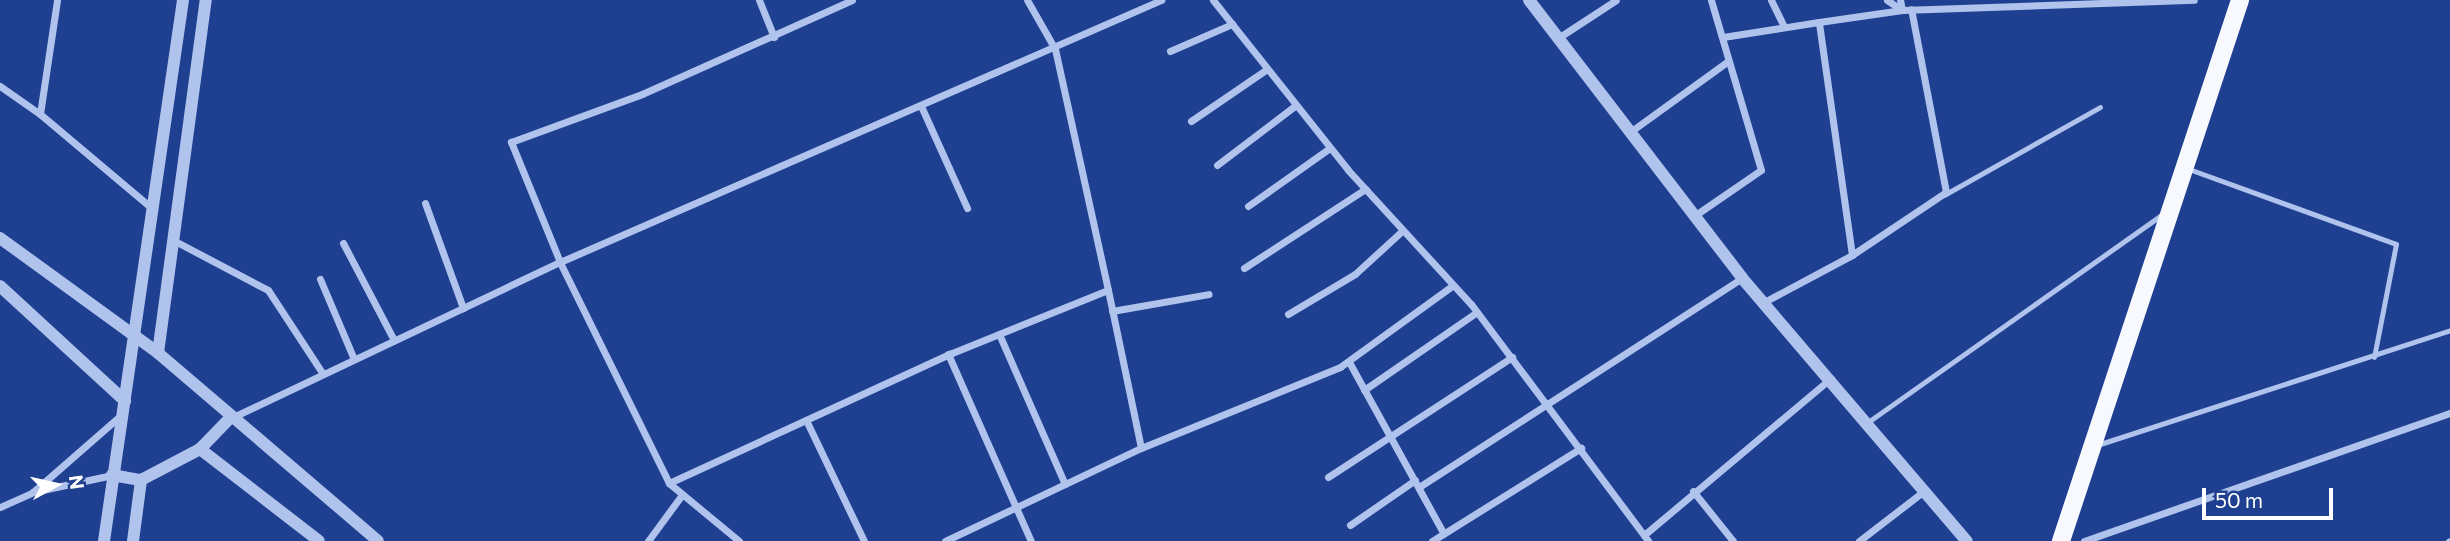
<!DOCTYPE html>
<html>
<head>
<meta charset="utf-8">
<style>
  body { margin:0 }
  #map { position:relative; width:2450px; height:541px; overflow:hidden; background:#1f4091; font-family:Commissioner,sans-serif }
  div>[style] { position:absolute }
  .service>* { height:5px; margin:-2.5px; padding:0 2.5px; transform-origin:2.5px; border-radius:2.5px; background:#b0c3ed }
  .minor>* { height:7px; margin:-3.5px; padding:0 3.5px; transform-origin:3.5px; border-radius:3.5px; background:#b0c3ed }
  .tertiary>* { height:12px; margin:-6px; padding:0 6px; transform-origin:6px; border-radius:6px; background:#b0c3ed }
  .primary>* { height:18px; margin:-9px; padding:0 9px; transform-origin:9px; border-radius:9px; background:#f7f9ff }
  span { translate:-50% -50%; white-space:nowrap; text-align:center; line-height:1.15; -webkit-text-stroke:5px #1f4091; paint-order:stroke }
  .north { position:absolute; left:21px; top:450px; width:70px; height:70px; -webkit-text-stroke:5px #1f4091; paint-order:stroke; rotate:82deg; font-size:19px; font-weight:700; line-height:28px; text-align:center; color:#fff }
  .north::after { content:''; display:block; margin:auto; width:24px; height:32px; background:#fff; clip-path:polygon(50% 0,100% 100%,50% 72%,0 100%) }
  .scale { position:absolute; left:2202px; top:488px; width:131px; height:32px; box-sizing:border-box; border:4px solid #fff; border-top:0; padding-left:9px; font-size:21px; line-height:24px; white-space:nowrap; color:#fff; -webkit-text-stroke:5px #1f4091; paint-order:stroke }
</style>
</head>
<body>
<div id="map">
  <div class="service">
    <div style="left:2186px;top:168px;width:223px;rotate:19.9deg"></div>
    <div style="left:2396px;top:244px;width:115px;rotate:101deg"></div>
    <div style="left:1944px;top:195px;width:179px;rotate:-29.4deg"></div>
    <div style="left:1868px;top:422px;width:361px;rotate:-35.2deg"></div>
    <div style="left:2097px;top:445px;width:371px;rotate:-18deg"></div>
    <div style="left:2448px;top:541px;width:2px;rotate:-27deg"></div>
  </div>
  <div class="minor">
    <div style="left:759px;top:0;width:40px;rotate:68deg"></div>
    <div style="left:1213px;top:0;width:217px;rotate:51.5deg"></div>
    <div style="left:1348px;top:170px;width:182px;rotate:47.5deg"></div>
    <div style="left:1471px;top:304px;width:296px;rotate:53.2deg"></div>
    <div style="left:1771px;top:0;width:30px;rotate:64deg"></div>
    <div style="left:1887px;top:0;width:18px;rotate:34deg"></div>
    <div style="left:1902px;top:10px;width:292px;rotate:-2deg"></div>
    <div style="left:1723px;top:37px;width:97px;rotate:-8.9deg"></div>
    <div style="left:1558px;top:38px;width:69px;rotate:-33.2deg"></div>
    <div style="left:1170px;top:51px;width:68px;rotate:-23.5deg"></div>
    <div style="left:0;top:86px;width:49px;rotate:35deg"></div>
    <div style="left:40px;top:114px;width:115px;rotate:-81.5deg"></div>
    <div style="left:921px;top:106px;width:112px;rotate:65.7deg"></div>
    <div style="left:40px;top:114px;width:149px;rotate:40.1deg"></div>
    <div style="left:1191px;top:121px;width:92px;rotate:-34.4deg"></div>
    <div style="left:1630px;top:132px;width:121px;rotate:-35.9deg"></div>
    <div style="left:1217px;top:165px;width:99px;rotate:-37.2deg"></div>
    <div style="left:425px;top:203px;width:112px;rotate:70.1deg"></div>
    <div style="left:1248px;top:206px;width:100px;rotate:-35.3deg"></div>
    <div style="left:1694px;top:216px;width:81px;rotate:-34.5deg"></div>
    <div style="left:1761px;top:170px;width:177px;rotate:-106.4deg"></div>
    <div style="left:173px;top:240px;width:107px;rotate:27.8deg"></div>
    <div style="left:268px;top:290px;width:100px;rotate:56.8deg"></div>
    <div style="left:343px;top:243px;width:110px;rotate:62.3deg"></div>
    <div style="left:1852px;top:255px;width:113px;rotate:-33.8deg"></div>
    <div style="left:1946px;top:192px;width:186px;rotate:-100.8deg"></div>
    <div style="left:1244px;top:268px;width:145px;rotate:-33.1deg"></div>
    <div style="left:320px;top:279px;width:87px;rotate:67deg"></div>
    <div style="left:1108px;top:290px;width:161px;rotate:78.2deg"></div>
    <div style="left:1766px;top:301px;width:98px;rotate:-28.1deg"></div>
    <div style="left:1852px;top:255px;width:235px;rotate:-98.1deg"></div>
    <div style="left:1819px;top:22px;width:84px;rotate:-8.2deg"></div>
    <div style="left:1902px;top:10px;width:10px;rotate:-101deg"></div>
    <div style="left:1112px;top:311px;width:98px;rotate:-9.9deg"></div>
    <div style="left:1288px;top:314px;width:78px;rotate:-30.8deg"></div>
    <div style="left:1355px;top:274px;width:64px;rotate:-42.5deg"></div>
    <div style="left:999px;top:334px;width:164px;rotate:66.3deg"></div>
    <div style="left:948px;top:354px;width:205px;rotate:66.1deg"></div>
    <div style="left:1349px;top:362px;width:196px;rotate:61.1deg"></div>
    <div style="left:1364px;top:390px;width:137px;rotate:-34.6deg"></div>
    <div style="left:231px;top:418px;width:364px;rotate:-25.4deg"></div>
    <div style="left:560px;top:262px;width:656px;rotate:-23.55deg"></div>
    <div style="left:806px;top:420px;width:134px;rotate:64.4deg"></div>
    <div style="left:1328px;top:477px;width:220px;rotate:-33.1deg"></div>
    <div style="left:669px;top:483px;width:311px;rotate:-24.7deg"></div>
    <div style="left:952px;top:353px;width:168px;rotate:-22deg"></div>
    <div style="left:1108px;top:290px;width:247px;rotate:-102.4deg"></div>
    <div style="left:1055px;top:49px;width:56px;rotate:-119.7deg"></div>
    <div style="left:1419px;top:487px;width:385px;rotate:-32.9deg"></div>
    <div style="left:1693px;top:491px;width:64px;rotate:51.3deg"></div>
    <div style="left:33px;top:492px;width:118px;rotate:-41.2deg"></div>
    <div style="left:0;top:507px;width:36px;rotate:-24deg"></div>
    <div style="left:33px;top:492px;width:81px;rotate:-12.1deg"></div>
    <div style="left:1350px;top:525px;width:79px;rotate:-34.7deg"></div>
    <div style="left:1644px;top:535px;width:244px;rotate:-40deg"></div>
    <div style="left:648px;top:541px;width:56px;rotate:-53.7deg"></div>
    <div style="left:739px;top:541px;width:91px;rotate:-140.4deg"></div>
    <div style="left:669px;top:483px;width:246px;rotate:-116.3deg"></div>
    <div style="left:560px;top:262px;width:130px;rotate:-112.2deg"></div>
    <div style="left:511px;top:142px;width:140px;rotate:-20.1deg"></div>
    <div style="left:642px;top:94px;width:230px;rotate:-24.1deg"></div>
    <div style="left:945px;top:541px;width:217px;rotate:-25.4deg"></div>
    <div style="left:1141px;top:448px;width:215px;rotate:-22.1deg"></div>
    <div style="left:1340px;top:367px;width:138px;rotate:-35.9deg"></div>
    <div style="left:1432px;top:541px;width:176px;rotate:-32deg"></div>
    <div style="left:1859px;top:541px;width:82px;rotate:-37.6deg"></div>
    <div style="left:2084px;top:541px;width:388px;rotate:-19.3deg"></div>
  </div>
  <div class="tertiary">
    <div style="left:1529px;top:0;width:350px;rotate:52.5deg"></div>
    <div style="left:1742px;top:278px;width:346px;rotate:49.5deg"></div>
    <div style="left:0;top:238px;width:195px;rotate:36deg"></div>
    <div style="left:158px;top:353px;width:289px;rotate:40.5deg"></div>
    <div style="left:0;top:286px;width:170px;rotate:42.6deg"></div>
    <div style="left:158px;top:353px;width:356px;rotate:-82.3deg"></div>
    <div style="left:200px;top:449px;width:150px;rotate:37.7deg"></div>
    <div style="left:112px;top:475px;width:29px;rotate:10deg"></div>
    <div style="left:141px;top:480px;width:67px;rotate:-27.7deg"></div>
    <div style="left:200px;top:449px;width:43px;rotate:-45.9deg"></div>
    <div style="left:104px;top:541px;width:547px;rotate:-81.69deg"></div>
    <div style="left:133px;top:541px;width:62px;rotate:-82.5deg"></div>
  </div>
  <div class="primary">
    <div style="left:2061px;top:541px;width:570px;rotate:-71.69deg"></div>
  </div>
  <div class="north">N</div>
  <div class="scale">50 m</div>
</div>
</body>
</html>
